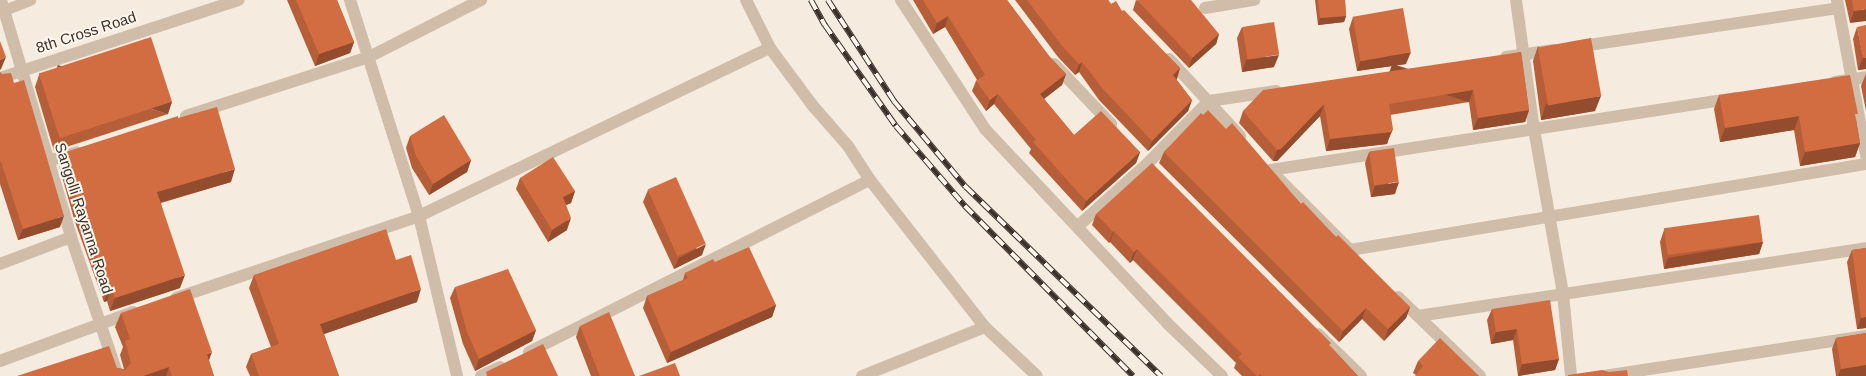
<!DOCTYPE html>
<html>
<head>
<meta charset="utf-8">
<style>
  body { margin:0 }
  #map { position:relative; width:1866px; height:376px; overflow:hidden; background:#f5ecdf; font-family:Arial,sans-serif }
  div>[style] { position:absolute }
  .service>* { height:11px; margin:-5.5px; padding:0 5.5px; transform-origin:5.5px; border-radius:5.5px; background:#d0bda9 }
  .minor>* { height:12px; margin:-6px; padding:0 6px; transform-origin:6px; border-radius:6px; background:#d0bda9 }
  .rail>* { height:5.5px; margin-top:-2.75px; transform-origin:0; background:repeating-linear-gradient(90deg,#fcf6ed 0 11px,#3c312a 0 22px); box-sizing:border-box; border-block:1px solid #3c312a }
  .wall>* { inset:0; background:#b55e38 }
  .shaded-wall>* { inset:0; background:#934c2e; transform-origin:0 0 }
  .building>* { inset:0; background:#d26d41; transform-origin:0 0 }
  span { translate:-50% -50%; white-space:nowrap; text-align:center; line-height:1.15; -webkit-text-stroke:4px #fcf6ed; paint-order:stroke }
  .street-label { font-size:15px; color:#3c312a }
</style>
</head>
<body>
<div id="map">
  <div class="service">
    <div style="left:4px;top:10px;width:28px;rotate:-21deg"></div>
  </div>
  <div class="minor">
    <div style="left:1px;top:0;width:247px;rotate:73.5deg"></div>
    <div style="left:71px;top:237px;width:147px;rotate:71.3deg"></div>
    <div style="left:350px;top:0;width:227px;rotate:72.3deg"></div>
    <div style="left:419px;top:216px;width:164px;rotate:76.6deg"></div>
    <div style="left:746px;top:0;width:54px;rotate:63.4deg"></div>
    <div style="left:770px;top:48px;width:72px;rotate:53.4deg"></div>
    <div style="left:813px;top:106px;width:53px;rotate:48.8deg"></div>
    <div style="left:848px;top:146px;width:40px;rotate:57.1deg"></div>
    <div style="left:870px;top:180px;width:187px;rotate:52deg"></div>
    <div style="left:985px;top:327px;width:71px;rotate:43.3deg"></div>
    <div style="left:901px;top:0;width:154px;rotate:56.9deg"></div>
    <div style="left:985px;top:129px;width:267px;rotate:46.8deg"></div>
    <div style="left:1168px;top:324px;width:75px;rotate:43.9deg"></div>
    <div style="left:1516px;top:0;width:130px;rotate:82.1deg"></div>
    <div style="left:1534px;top:129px;width:168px;rotate:80deg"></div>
    <div style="left:1563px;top:294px;width:82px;rotate:84.4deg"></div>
    <div style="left:1837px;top:0;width:158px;rotate:79.4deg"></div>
    <div style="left:1205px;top:8px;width:50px;rotate:-9.3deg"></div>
    <div style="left:1575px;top:47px;width:266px;rotate:-8.4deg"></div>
    <div style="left:1506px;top:57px;width:48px;rotate:-8.5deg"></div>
    <div style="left:1169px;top:59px;width:105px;rotate:47.3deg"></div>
    <div style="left:1054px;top:64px;width:83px;rotate:46.5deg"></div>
    <div style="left:0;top:78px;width:251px;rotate:-18.1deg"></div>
    <div style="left:1835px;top:82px;width:31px;rotate:-9deg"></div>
    <div style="left:186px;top:116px;width:192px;rotate:-17.9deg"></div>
    <div style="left:369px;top:57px;width:126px;rotate:-27deg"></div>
    <div style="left:48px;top:161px;width:30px;rotate:-17deg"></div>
    <div style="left:1270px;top:170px;width:470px;rotate:-8.8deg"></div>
    <div style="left:1272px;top:172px;width:107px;rotate:45deg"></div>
    <div style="left:1077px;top:227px;width:96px;rotate:-42deg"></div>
    <div style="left:1148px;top:163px;width:87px;rotate:-45.5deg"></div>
    <div style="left:1209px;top:101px;width:68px;rotate:-8.5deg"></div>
    <div style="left:1350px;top:250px;width:523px;rotate:-9.46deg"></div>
    <div style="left:0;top:264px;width:76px;rotate:-20.8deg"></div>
    <div style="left:1398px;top:297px;width:114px;rotate:43.9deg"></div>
    <div style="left:176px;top:298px;width:256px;rotate:-18.6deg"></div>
    <div style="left:419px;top:216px;width:389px;rotate:-25.6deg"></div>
    <div style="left:1418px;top:316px;width:453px;rotate:-8.6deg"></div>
    <div style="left:1318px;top:334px;width:60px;rotate:44.3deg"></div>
    <div style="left:529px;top:352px;width:382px;rotate:-26.8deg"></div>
    <div style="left:0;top:361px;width:142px;rotate:-20.2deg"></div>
    <div style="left:481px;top:376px;width:21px;rotate:-25deg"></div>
    <div style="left:862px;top:376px;width:132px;rotate:-21.7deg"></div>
    <div style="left:1604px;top:376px;width:265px;rotate:-8.7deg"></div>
  </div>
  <div class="rail">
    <div style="left:811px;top:0;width:29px;rotate:61deg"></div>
    <div style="left:825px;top:25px;width:123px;rotate:54.9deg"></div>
    <div style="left:896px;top:126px;width:106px;rotate:49.2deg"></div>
    <div style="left:965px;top:206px;width:239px;rotate:45.3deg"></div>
    <div style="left:828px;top:0;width:121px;rotate:56.8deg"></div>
    <div style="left:894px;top:101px;width:112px;rotate:50.1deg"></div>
    <div style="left:966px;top:187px;width:272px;rotate:44.1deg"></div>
  </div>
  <div class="wall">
    <div style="clip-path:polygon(287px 0,337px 0,354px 42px,350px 53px,315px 66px)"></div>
    <div style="clip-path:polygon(913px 0,1007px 0,1049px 56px,1066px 74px,1062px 85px,1044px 99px,1074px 135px,1140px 152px,1136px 163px,1082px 211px,1029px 153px,1031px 149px,994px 104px,986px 111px,972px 91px,976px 81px,977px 80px,945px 27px,933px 34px)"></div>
    <div style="clip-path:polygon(1015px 0,1108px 0,1111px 4px,1122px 11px,1180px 68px,1176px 79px,1192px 100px,1188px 111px,1148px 151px,1099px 100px,1079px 72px,1075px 75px,1058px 57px)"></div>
    <div style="clip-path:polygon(1136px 0,1219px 34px,1216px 44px,1189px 68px,1133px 10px)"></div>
    <div style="clip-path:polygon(1315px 0,1345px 0,1346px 16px,1344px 22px,1318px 25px)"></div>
    <div style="clip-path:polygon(1845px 0,1866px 0,1850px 23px)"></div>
    <div style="clip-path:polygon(1353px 17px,1406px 64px,1357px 71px,1349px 29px)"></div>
    <div style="clip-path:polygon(1242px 27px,1274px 67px,1242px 72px,1237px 38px)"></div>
    <div style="clip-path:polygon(1857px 27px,1866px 69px,1858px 70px,1853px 39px)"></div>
    <div style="clip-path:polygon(1538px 46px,1595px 111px,1541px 120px,1533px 61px)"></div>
    <div style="clip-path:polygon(1521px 52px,1529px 110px,1525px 122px,1473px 130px,1469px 102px,1390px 115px,1388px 141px,1387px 144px,1326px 151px,1320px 116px,1277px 161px,1273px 161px,1239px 123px,1243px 111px)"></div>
    <div style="clip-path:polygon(0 72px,60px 227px,18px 240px,0 184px)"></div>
    <div style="clip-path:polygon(1866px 74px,1866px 111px,1861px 86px)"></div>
    <div style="clip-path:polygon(39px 75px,168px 114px,54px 151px,35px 87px)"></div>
    <div style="clip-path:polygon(1719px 95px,1856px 119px,1860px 143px,1855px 157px,1800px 166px,1794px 130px,1720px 142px,1714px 109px)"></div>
    <div style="clip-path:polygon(1203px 115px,1226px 129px,1301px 204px,1410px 307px,1406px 318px,1384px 341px,1362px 319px,1339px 342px,1159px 163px,1164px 152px)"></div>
    <div style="clip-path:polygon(178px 118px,231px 182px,161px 203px,180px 288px,110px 311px,107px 301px,104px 302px,75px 222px,59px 166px,63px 153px)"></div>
    <div style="clip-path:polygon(410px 136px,471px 160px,467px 172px,429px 195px,412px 168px,406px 148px)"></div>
    <div style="clip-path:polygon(1369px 152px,1395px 194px,1371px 197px,1365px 163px)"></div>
    <div style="clip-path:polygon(520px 178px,575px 191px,571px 203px,566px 205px,567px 230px,548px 242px,516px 189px)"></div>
    <div style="clip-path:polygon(648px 190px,702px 255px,674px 269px,643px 202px)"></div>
    <div style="clip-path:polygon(1096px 214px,1330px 346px,1358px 376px,1242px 376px,1234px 368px,1236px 363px,1133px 260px,1130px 263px,1110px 242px,1109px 243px,1092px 225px)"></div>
    <div style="clip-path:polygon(1664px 230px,1763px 242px,1759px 254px,1664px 269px,1660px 242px)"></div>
    <div style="clip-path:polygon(1866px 248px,1866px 328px,1857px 329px,1847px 262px,1852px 250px)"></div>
    <div style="clip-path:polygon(396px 260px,417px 302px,324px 334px,339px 376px,250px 376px,246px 367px,251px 354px,271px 347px,249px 288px,254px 275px)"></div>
    <div style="clip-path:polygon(715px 262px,776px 305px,772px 317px,667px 363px,643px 308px,647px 296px,683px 280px,685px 273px)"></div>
    <div style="clip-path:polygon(455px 287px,536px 330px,532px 341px,475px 371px,463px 344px,450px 298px)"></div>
    <div style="clip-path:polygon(1492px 309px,1559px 359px,1555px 370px,1518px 376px,1513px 340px,1491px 344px,1487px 320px)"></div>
    <div style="clip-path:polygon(121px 313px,209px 361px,214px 376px,17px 376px,117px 368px,124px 369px,120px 355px,123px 347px,115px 327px)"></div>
    <div style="clip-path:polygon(580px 326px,635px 376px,591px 376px,576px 337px)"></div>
    <div style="clip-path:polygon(1866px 333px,1866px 376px,1836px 376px,1832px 349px,1836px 338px)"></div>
    <div style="clip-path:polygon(1418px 361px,1479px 376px,1416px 375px,1413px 373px)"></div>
  </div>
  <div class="shaded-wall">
    <div style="clip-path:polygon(1866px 9px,1866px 21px,1850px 23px,1854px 11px)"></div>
    <div style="clip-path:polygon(948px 16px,945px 27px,933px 34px,937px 23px)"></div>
    <div style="clip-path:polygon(1346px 16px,1344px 22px,1318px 25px,1320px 18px)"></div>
    <div style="clip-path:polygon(1219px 34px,1216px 44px,1189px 68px,1192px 58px)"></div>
    <div style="clip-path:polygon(354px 42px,350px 53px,315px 66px,319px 54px)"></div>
    <div style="clip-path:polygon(1411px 52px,1406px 64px,1357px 71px,1361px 59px)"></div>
    <div style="clip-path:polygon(1279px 55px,1274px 67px,1242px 72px,1246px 60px)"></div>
    <div style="clip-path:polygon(6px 57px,1px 69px,0 70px,0 60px)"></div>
    <div style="clip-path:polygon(1863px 58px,1866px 58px,1866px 69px,1858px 70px)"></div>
    <div style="clip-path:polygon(1082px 62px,1079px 72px,1075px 75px,1079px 64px)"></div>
    <div style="clip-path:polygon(1180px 68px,1177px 79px,1169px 86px,1173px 75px)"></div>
    <div style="clip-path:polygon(1066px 74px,1062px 85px,1036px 105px,1040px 94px)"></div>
    <div style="left:1473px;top:90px;width:13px;height:85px;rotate:108deg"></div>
    <div style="clip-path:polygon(998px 94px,994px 104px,986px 111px,990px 100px)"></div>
    <div style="clip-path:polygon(1601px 96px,1595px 111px,1541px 120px,1546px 104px)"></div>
    <div style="clip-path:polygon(1192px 100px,1188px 111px,1148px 151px,1152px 141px)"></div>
    <div style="left:172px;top:102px;width:13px;height:120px;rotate:108deg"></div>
    <div style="clip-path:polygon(1324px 104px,1320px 116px,1277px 161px,1273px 161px,1277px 150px)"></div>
    <div style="clip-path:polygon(1529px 110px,1525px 122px,1473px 130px,1478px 118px)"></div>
    <div style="clip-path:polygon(1799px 116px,1794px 130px,1720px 142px,1725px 128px)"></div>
    <div style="clip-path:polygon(1393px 129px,1388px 141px,1387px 144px,1326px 151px,1330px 139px)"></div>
    <div style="clip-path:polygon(1860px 143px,1855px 157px,1800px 166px,1805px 152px)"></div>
    <div style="clip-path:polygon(1140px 152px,1136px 163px,1082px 211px,1086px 201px)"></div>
    <div style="clip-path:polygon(471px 160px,467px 172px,429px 195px,433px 184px)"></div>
    <div style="clip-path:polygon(235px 169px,231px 182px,152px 205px,157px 192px)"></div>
    <div style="clip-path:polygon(1399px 182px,1395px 194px,1371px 197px,1375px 186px)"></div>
    <div style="clip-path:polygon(575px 191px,571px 203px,559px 208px,563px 197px)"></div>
    <div style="clip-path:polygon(64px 216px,60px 227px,18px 240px,23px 229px)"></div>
    <div style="clip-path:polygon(571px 218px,567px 230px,548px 242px,552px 230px)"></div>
    <div style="clip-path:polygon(1114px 231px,1110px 242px,1109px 243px,1113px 232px)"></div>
    <div style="clip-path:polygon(1763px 242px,1759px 254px,1664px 269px,1668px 258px)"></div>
    <div style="clip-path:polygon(706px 244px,702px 255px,674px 269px,679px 258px)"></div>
    <div style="clip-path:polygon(1137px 249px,1133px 260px,1130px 263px,1134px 252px)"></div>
    <div style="clip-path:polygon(185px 275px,180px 288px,110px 311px,115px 298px)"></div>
    <div style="clip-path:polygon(111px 288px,107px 301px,104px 302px,108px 289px)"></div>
    <div style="clip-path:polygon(421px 289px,417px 302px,315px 337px,320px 324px)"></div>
    <div style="clip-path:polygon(776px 305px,772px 317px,667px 363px,671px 352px)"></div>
    <div style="clip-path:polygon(1410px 307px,1406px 318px,1384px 341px,1388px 329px)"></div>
    <div style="clip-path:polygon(1366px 308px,1362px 319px,1339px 342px,1343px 331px)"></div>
    <div style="clip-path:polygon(1866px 317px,1866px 328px,1857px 329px,1861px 318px)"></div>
    <div style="clip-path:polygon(1517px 329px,1513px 340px,1491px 344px,1496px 332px)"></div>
    <div style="clip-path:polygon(536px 330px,532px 341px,475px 371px,479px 359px)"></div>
    <div style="clip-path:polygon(212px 352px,207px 366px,207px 354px)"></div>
    <div style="clip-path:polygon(1559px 359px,1555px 370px,1518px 376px,1522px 364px)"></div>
    <div style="clip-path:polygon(1866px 365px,1866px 376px,1838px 376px,1841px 369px)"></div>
    <div style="clip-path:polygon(169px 367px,166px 376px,143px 376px)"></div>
  </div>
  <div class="building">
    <div style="clip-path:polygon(296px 0,337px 0,354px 42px,319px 54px)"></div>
    <div style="clip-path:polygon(923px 0,1007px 0,1049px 56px,1066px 74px,1040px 94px,1074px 135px,1101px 111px,1140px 152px,1086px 201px,1033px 142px,1036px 140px,998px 94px,990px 100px,976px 81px,985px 75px,948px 16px,937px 23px)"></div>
    <div style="clip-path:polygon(1027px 0,1108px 0,1111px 4px,1116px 1px,1122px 11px,1124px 10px,1180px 68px,1173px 75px,1192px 100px,1152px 141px,1103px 89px,1082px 62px,1079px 64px,1062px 46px)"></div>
    <div style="clip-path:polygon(1137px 0,1191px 0,1219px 34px,1192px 58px)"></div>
    <div style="clip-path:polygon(1318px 0,1345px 0,1346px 16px,1320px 18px)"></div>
    <div style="clip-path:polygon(1852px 0,1866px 0,1866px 9px,1854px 11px)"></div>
    <div style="left:1403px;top:8px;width:45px;height:51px;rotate:80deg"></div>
    <div style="left:1274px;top:22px;width:33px;height:32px;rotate:81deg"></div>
    <div style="clip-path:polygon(1866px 25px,1866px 58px,1863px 58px,1857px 27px)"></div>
    <div style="left:151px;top:37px;width:68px;height:118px;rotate:72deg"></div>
    <div style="left:1591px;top:38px;width:59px;height:54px;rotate:80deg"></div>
    <div style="clip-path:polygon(0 41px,6px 57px,0 60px)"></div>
    <div style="clip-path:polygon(1521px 52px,1529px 110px,1478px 118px,1473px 90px,1389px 104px,1393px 129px,1391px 132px,1330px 139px,1324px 104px,1281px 149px,1277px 150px,1243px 111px,1263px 90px)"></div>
    <div style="clip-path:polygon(0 72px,2px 74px,11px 73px,14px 83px,24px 80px,64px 216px,23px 229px,1px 162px,0 162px)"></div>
    <div style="clip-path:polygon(1850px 75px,1858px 114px,1855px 114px,1860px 143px,1805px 152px,1799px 116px,1725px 128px,1719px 95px)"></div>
    <div style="clip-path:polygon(217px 107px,235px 169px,157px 192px,185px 275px,115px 298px,111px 288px,108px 289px,80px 209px,63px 153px,178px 116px,178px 118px)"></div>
    <div style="clip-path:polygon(1208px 110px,1226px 129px,1232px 123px,1301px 204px,1303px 202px,1336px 237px,1338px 235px,1410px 307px,1388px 329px,1366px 308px,1343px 331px,1164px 152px,1201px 113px,1203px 115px)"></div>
    <div style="clip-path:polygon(444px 115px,471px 160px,433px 184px,416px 156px,410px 136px)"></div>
    <div style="left:1394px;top:148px;width:34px;height:25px;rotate:82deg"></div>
    <div style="clip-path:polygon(553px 157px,575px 191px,563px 197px,571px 218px,552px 230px,520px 178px)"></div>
    <div style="clip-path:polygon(1152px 163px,1331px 343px,1329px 345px,1358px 376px,1262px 376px,1260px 374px,1258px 376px,1257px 376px,1238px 357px,1242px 354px,1137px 249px,1134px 252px,1114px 231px,1113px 232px,1096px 214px)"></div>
    <div style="left:676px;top:177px;width:73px;height:31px;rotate:66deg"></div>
    <div style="left:1759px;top:215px;width:27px;height:96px;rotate:82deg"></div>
    <div style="clip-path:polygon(386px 229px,396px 260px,411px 255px,421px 289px,320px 324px,339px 376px,259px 376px,251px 354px,279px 344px,254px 275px)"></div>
    <div style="clip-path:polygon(749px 247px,776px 305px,671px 352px,647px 296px,688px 278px,685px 273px,713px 259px,715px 262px)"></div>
    <div style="clip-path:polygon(1866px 248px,1866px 317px,1861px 318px,1852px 250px)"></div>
    <div style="clip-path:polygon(508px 269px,536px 330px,479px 359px,467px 332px,455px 287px)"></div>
    <div style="clip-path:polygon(190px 289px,212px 352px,207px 354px,214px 376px,172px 376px,169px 367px,143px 376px,17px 376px,109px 346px,117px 368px,125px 370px,131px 363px,125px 341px,130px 339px,121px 313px)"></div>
    <div style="clip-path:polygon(1550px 300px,1559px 359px,1522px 364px,1517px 329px,1496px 332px,1492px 309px)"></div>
    <div style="clip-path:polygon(609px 312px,635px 376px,600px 376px,580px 326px)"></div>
    <div style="clip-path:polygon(1866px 333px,1866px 365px,1841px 369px,1836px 338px)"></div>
    <div style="clip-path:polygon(1440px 338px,1479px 376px,1415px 376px,1423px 366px,1418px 361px)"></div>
    <div style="clip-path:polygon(543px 344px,558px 376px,487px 376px,486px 372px)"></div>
    <div style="clip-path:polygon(675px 363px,680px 376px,639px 376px)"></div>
    <div style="clip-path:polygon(1602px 370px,1609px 372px,1627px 370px,1628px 376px,1568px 376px,1568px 375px)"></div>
  </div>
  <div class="street-label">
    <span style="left:86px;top:32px;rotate:-18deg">8th Cross Road</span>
    <span style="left:84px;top:218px;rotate:72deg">Sangolli Rayanna Road</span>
  </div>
</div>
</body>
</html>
